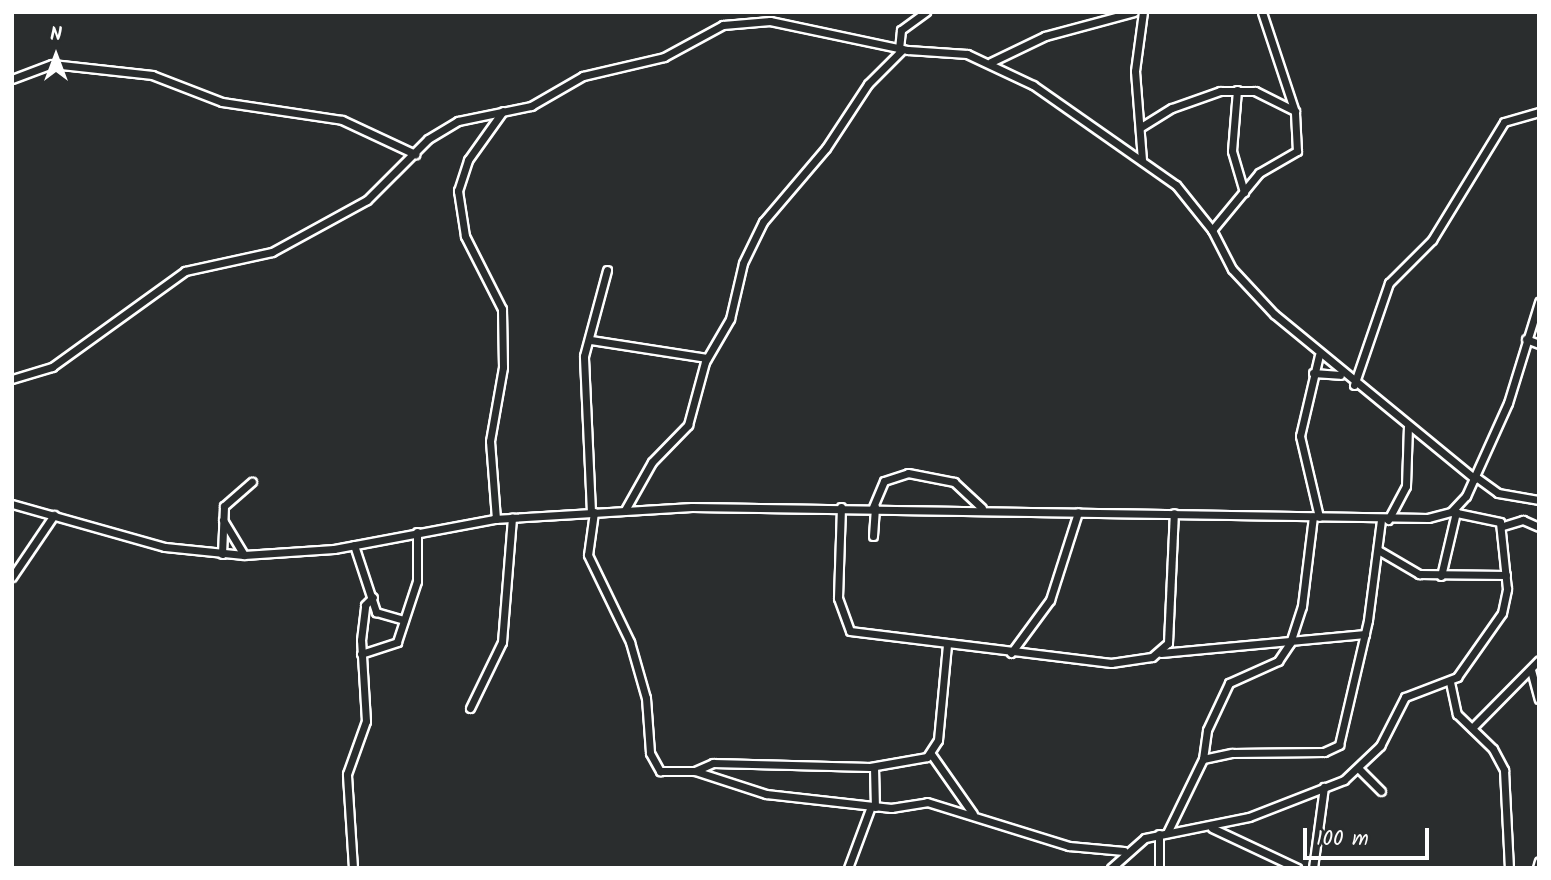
<!DOCTYPE html>
<html>
<head>
<meta charset="utf-8">
<style>
  body { margin:0 }
  #map { position:relative; width:1551px; height:880px; overflow:hidden; background:#2a2d2e; font-family:Kalam,sans-serif }
  div>[style] { position:absolute }
  .roads { filter:drop-shadow(2px 0 #fff) drop-shadow(-2px 0 #fff) drop-shadow(0 2px #fff) drop-shadow(0 -2px #fff) }
  .minor>* { height:7px; margin:-3.5px; padding:0 3.5px; transform-origin:3.5px; border-radius:3.5px; background:#2a2d2e }
  span { translate:-50% -50%; white-space:nowrap; text-align:center; line-height:1.15; -webkit-text-stroke:7px #2a2d2e; paint-order:stroke }
  .frame { position:absolute; inset:0; border:14px solid #fff; pointer-events:none }
  .north { position:absolute; left:21px; top:21px; width:70px; height:70px; -webkit-text-stroke:5px #2a2d2e; paint-order:stroke; rotate:0deg; font-size:19px; font-weight:700; line-height:28px; text-align:center; color:#fff }
  .north::after { content:''; display:block; margin:auto; width:24px; height:32px; background:#fff; clip-path:polygon(50% 0,100% 100%,50% 72%,0 100%) }
  .scale { position:absolute; left:1303px; top:828px; width:126px; height:32px; box-sizing:border-box; border:4px solid #fff; border-top:0; padding-left:9px; font-size:21px; line-height:24px; white-space:nowrap; color:#fff; -webkit-text-stroke:5px #2a2d2e; paint-order:stroke }
</style>
</head>
<body>
<div id="map">
  <div class="roads">
    <div class="minor">
      <div style="left:899px;top:49px;width:19px;rotate:-84deg"></div>
      <div style="left:901px;top:30px;width:31px;rotate:-36deg"></div>
      <div style="left:991px;top:62px;width:60px;rotate:-25.7deg"></div>
      <div style="left:1045px;top:36px;width:92px;rotate:-15.1deg"></div>
      <div style="left:12px;top:79px;width:43px;rotate:-20.6deg"></div>
      <div style="left:52px;top:64px;width:101px;rotate:6.3deg"></div>
      <div style="left:152px;top:75px;width:75px;rotate:21.1deg"></div>
      <div style="left:222px;top:102px;width:121px;rotate:8.5deg"></div>
      <div style="left:342px;top:120px;width:81px;rotate:25deg"></div>
      <div style="left:1237px;top:90px;width:61px;rotate:94.7deg"></div>
      <div style="left:1232px;top:151px;width:43px;rotate:73.7deg"></div>
      <div style="left:1141px;top:127px;width:36px;rotate:-32deg"></div>
      <div style="left:1172px;top:108px;width:51px;rotate:-19.5deg"></div>
      <div style="left:1220px;top:91px;width:35px"></div>
      <div style="left:1255px;top:91px;width:45px;rotate:26.6deg"></div>
      <div style="left:1142px;top:160px;width:89px;rotate:-94.5deg"></div>
      <div style="left:1135px;top:71px;width:60px;rotate:-82.3deg"></div>
      <div style="left:1212px;top:230px;width:74px;rotate:-50.5deg"></div>
      <div style="left:1259px;top:173px;width:44px;rotate:-30.1deg"></div>
      <div style="left:1297px;top:151px;width:39px;rotate:-93deg"></div>
      <div style="left:1295px;top:112px;width:105px;rotate:-108.3deg"></div>
      <div style="left:1526px;top:339px;width:14px;rotate:21deg"></div>
      <div style="left:591px;top:340px;width:117px;rotate:8.8deg"></div>
      <div style="left:1319px;top:355px;width:83px;rotate:103.2deg"></div>
      <div style="left:1300px;top:436px;width:83px;rotate:76.8deg"></div>
      <div style="left:1313px;top:373px;width:27px;rotate:4deg"></div>
      <div style="left:12px;top:379px;width:42px;rotate:-16.7deg"></div>
      <div style="left:52px;top:367px;width:164px;rotate:-35.8deg"></div>
      <div style="left:185px;top:271px;width:89px;rotate:-12.3deg"></div>
      <div style="left:272px;top:252px;width:108px;rotate:-28.7deg"></div>
      <div style="left:367px;top:200px;width:86px;rotate:-45deg"></div>
      <div style="left:428px;top:139px;width:35px;rotate:-31deg"></div>
      <div style="left:458px;top:121px;width:75px;rotate:-11.6deg"></div>
      <div style="left:531px;top:106px;width:60px;rotate:-30deg"></div>
      <div style="left:583px;top:76px;width:83px;rotate:-13.2deg"></div>
      <div style="left:664px;top:57px;width:67px;rotate:-28.5deg"></div>
      <div style="left:723px;top:25px;width:47px;rotate:-4.9deg"></div>
      <div style="left:770px;top:21px;width:141px;rotate:11.9deg"></div>
      <div style="left:908px;top:50px;width:59px;rotate:3.9deg"></div>
      <div style="left:967px;top:54px;width:73px;rotate:25.2deg"></div>
      <div style="left:1033px;top:85px;width:174px;rotate:35deg"></div>
      <div style="left:1176px;top:185px;width:58px;rotate:51.3deg"></div>
      <div style="left:1212px;top:230px;width:44px;rotate:62.9deg"></div>
      <div style="left:1232px;top:269px;width:62px;rotate:47deg"></div>
      <div style="left:1274px;top:314px;width:260px;rotate:39.4deg"></div>
      <div style="left:1354px;top:385px;width:108px;rotate:-71.1deg"></div>
      <div style="left:1389px;top:283px;width:61px;rotate:-45deg"></div>
      <div style="left:1432px;top:240px;width:138px;rotate:-58.6deg"></div>
      <div style="left:1504px;top:122px;width:36px;rotate:-16deg"></div>
      <div style="left:1476px;top:477px;width:27px;rotate:36deg"></div>
      <div style="left:1498px;top:493px;width:42px;rotate:9.7deg"></div>
      <div style="left:12px;top:504px;width:159px;rotate:15.7deg"></div>
      <div style="left:165px;top:547px;width:79px;rotate:5.8deg"></div>
      <div style="left:244px;top:555px;width:90px;rotate:-3.8deg"></div>
      <div style="left:334px;top:549px;width:163px;rotate:-10.6deg"></div>
      <div style="left:494px;top:519px;width:198px;rotate:-3.5deg"></div>
      <div style="left:692px;top:507px;width:736px;rotate:0.86deg"></div>
      <div style="left:1428px;top:518px;width:24px;rotate:-15deg"></div>
      <div style="left:1451px;top:512px;width:22px;rotate:-47deg"></div>
      <div style="left:1466px;top:496px;width:102px;rotate:-65.7deg"></div>
      <div style="left:1508px;top:403px;width:106px;rotate:-72.9deg"></div>
      <div style="left:841px;top:507px;width:91px;rotate:91.9deg"></div>
      <div style="left:838px;top:598px;width:35px;rotate:70deg"></div>
      <div style="left:850px;top:631px;width:263px;rotate:7deg"></div>
      <div style="left:1111px;top:663px;width:41px;rotate:-8.3deg"></div>
      <div style="left:1152px;top:657px;width:21px;rotate:-41deg"></div>
      <div style="left:1168px;top:643px;width:130px;rotate:-87.4deg"></div>
      <div style="left:873px;top:507px;width:28px;rotate:-67deg"></div>
      <div style="left:884px;top:481px;width:25px;rotate:-18deg"></div>
      <div style="left:908px;top:473px;width:47px;rotate:11.1deg"></div>
      <div style="left:954px;top:482px;width:38px;rotate:43deg"></div>
      <div style="left:625px;top:510px;width:55px;rotate:-60.6deg"></div>
      <div style="left:652px;top:462px;width:52px;rotate:-45.8deg"></div>
      <div style="left:688px;top:425px;width:65px;rotate:-74.9deg"></div>
      <div style="left:705px;top:362px;width:50px;rotate:-59.8deg"></div>
      <div style="left:730px;top:319px;width:57px;rotate:-76.9deg"></div>
      <div style="left:743px;top:263px;width:46px;rotate:-64deg"></div>
      <div style="left:763px;top:222px;width:97px;rotate:-49.6deg"></div>
      <div style="left:826px;top:148px;width:77px;rotate:-56.7deg"></div>
      <div style="left:868px;top:84px;width:49px;rotate:-45deg"></div>
      <div style="left:591px;top:512px;width:156px;rotate:-92.6deg"></div>
      <div style="left:584px;top:356px;width:89px;rotate:-75deg"></div>
      <div style="left:594px;top:512px;width:43px;rotate:97.9deg"></div>
      <div style="left:588px;top:555px;width:97px;rotate:64.2deg"></div>
      <div style="left:630px;top:642px;width:58px;rotate:74.1deg"></div>
      <div style="left:646px;top:698px;width:55px;rotate:85.8deg"></div>
      <div style="left:650px;top:753px;width:21px;rotate:61deg"></div>
      <div style="left:660px;top:771px;width:35px"></div>
      <div style="left:695px;top:771px;width:20px;rotate:-24deg"></div>
      <div style="left:713px;top:763px;width:157px;rotate:1.5deg"></div>
      <div style="left:870px;top:767px;width:58px;rotate:-10deg"></div>
      <div style="left:927px;top:757px;width:20px;rotate:-57deg"></div>
      <div style="left:938px;top:740px;width:95px;rotate:-84.6deg"></div>
      <div style="left:496px;top:519px;width:78px;rotate:-94.4deg"></div>
      <div style="left:490px;top:441px;width:75px;rotate:-80deg"></div>
      <div style="left:503px;top:367px;width:58px;rotate:-91deg"></div>
      <div style="left:502px;top:309px;width:82px;rotate:-116.9deg"></div>
      <div style="left:465px;top:236px;width:46px;rotate:-98.8deg"></div>
      <div style="left:458px;top:191px;width:33px;rotate:-72deg"></div>
      <div style="left:468px;top:160px;width:60px;rotate:-54.5deg"></div>
      <div style="left:223px;top:520px;width:41px;rotate:59deg"></div>
      <div style="left:1388px;top:520px;width:38px;rotate:-62deg"></div>
      <div style="left:1406px;top:486px;width:59px;rotate:-88.1deg"></div>
      <div style="left:1503px;top:526px;width:21px;rotate:-17deg"></div>
      <div style="left:1523px;top:520px;width:17px;rotate:24deg"></div>
      <div style="left:873px;top:536px;width:29px;rotate:-86deg"></div>
      <div style="left:354px;top:545px;width:71px;rotate:71.8deg"></div>
      <div style="left:376px;top:612px;width:29px;rotate:16deg"></div>
      <div style="left:1378px;top:550px;width:48px;rotate:30.3deg"></div>
      <div style="left:1419px;top:574px;width:87px;rotate:0.7deg"></div>
      <div style="left:222px;top:554px;width:48px;rotate:-87.6deg"></div>
      <div style="left:224px;top:506px;width:37px;rotate:-41deg"></div>
      <div style="left:1441px;top:576px;width:66px;rotate:-76.8deg"></div>
      <div style="left:12px;top:577px;width:75px;rotate:-55.9deg"></div>
      <div style="left:1011px;top:653px;width:66px;rotate:-53.7deg"></div>
      <div style="left:1050px;top:600px;width:92px;rotate:-72.3deg"></div>
      <div style="left:1161px;top:653px;width:205px;rotate:-5.3deg"></div>
      <div style="left:361px;top:654px;width:38px;rotate:-18deg"></div>
      <div style="left:397px;top:642px;width:64px;rotate:-71.8deg"></div>
      <div style="left:417px;top:581px;width:49px;rotate:-90deg"></div>
      <div style="left:1531px;top:670px;width:30px;rotate:75deg"></div>
      <div style="left:1450px;top:682px;width:33px;rotate:78deg"></div>
      <div style="left:1457px;top:714px;width:50px;rotate:44.2deg"></div>
      <div style="left:1493px;top:749px;width:24px;rotate:62deg"></div>
      <div style="left:1504px;top:770px;width:98px;rotate:87.1deg"></div>
      <div style="left:470px;top:708px;width:73px;rotate:-64.1deg"></div>
      <div style="left:502px;top:642px;width:125px;rotate:-85.4deg"></div>
      <div style="left:1472px;top:728px;width:95px;rotate:-45.4deg"></div>
      <div style="left:931px;top:754px;width:73px;rotate:55deg"></div>
      <div style="left:1203px;top:759px;width:29px;rotate:-82deg"></div>
      <div style="left:1207px;top:730px;width:52px;rotate:-64.9deg"></div>
      <div style="left:1229px;top:683px;width:54px;rotate:-24.2deg"></div>
      <div style="left:1278px;top:661px;width:22px;rotate:-56deg"></div>
      <div style="left:1290px;top:643px;width:39px;rotate:-72deg"></div>
      <div style="left:1302px;top:606px;width:90px;rotate:-83deg"></div>
      <div style="left:874px;top:767px;width:40px;rotate:88.6deg"></div>
      <div style="left:1359px;top:769px;width:31px;rotate:45deg"></div>
      <div style="left:695px;top:771px;width:75px;rotate:17.9deg"></div>
      <div style="left:766px;top:794px;width:126px;rotate:6.4deg"></div>
      <div style="left:891px;top:808px;width:36px;rotate:-9deg"></div>
      <div style="left:927px;top:802px;width:149px;rotate:17.2deg"></div>
      <div style="left:1069px;top:846px;width:55px;rotate:5.2deg"></div>
      <div style="left:1212px;top:828px;width:94px;rotate:25.2deg"></div>
      <div style="left:1167px;top:833px;width:82px;rotate:-64.1deg"></div>
      <div style="left:1203px;top:759px;width:30px;rotate:-12deg"></div>
      <div style="left:1232px;top:753px;width:92px;rotate:-0.6deg"></div>
      <div style="left:1324px;top:752px;width:17px;rotate:-25deg"></div>
      <div style="left:1339px;top:745px;width:128px;rotate:-76.9deg"></div>
      <div style="left:1368px;top:620px;width:101px;rotate:-82.6deg"></div>
      <div style="left:353px;top:868px;width:94px;rotate:-93.7deg"></div>
      <div style="left:347px;top:774px;width:56px;rotate:-70.3deg"></div>
      <div style="left:366px;top:721px;width:81px;rotate:-93.5deg"></div>
      <div style="left:361px;top:640px;width:35px;rotate:-83deg"></div>
      <div style="left:365px;top:605px;width:11px;rotate:-45deg"></div>
      <div style="left:848px;top:868px;width:66px;rotate:-69.6deg"></div>
      <div style="left:1111px;top:868px;width:45px;rotate:-41.4deg"></div>
      <div style="left:1145px;top:838px;width:106px;rotate:-11.4deg"></div>
      <div style="left:1249px;top:817px;width:102px;rotate:-21.3deg"></div>
      <div style="left:1344px;top:780px;width:50px;rotate:-43.4deg"></div>
      <div style="left:1380px;top:746px;width:55px;rotate:-63deg"></div>
      <div style="left:1405px;top:697px;width:56px;rotate:-21deg"></div>
      <div style="left:1457px;top:677px;width:78px;rotate:-54.9deg"></div>
      <div style="left:1502px;top:613px;width:25px;rotate:-78deg"></div>
      <div style="left:1507px;top:589px;width:67px;rotate:-96deg"></div>
      <div style="left:1500px;top:522px;width:49px;rotate:-168.2deg"></div>
      <div style="left:1159px;top:868px;width:34px;rotate:-90deg"></div>
      <div style="left:1313px;top:868px;width:82px;rotate:-82.3deg"></div>
      <div style="left:1537px;top:868px;width:7px;rotate:-74deg"></div>
    </div>
  </div>
  <div class="frame"></div>
  <div class="north">N</div>
  <div class="scale">100 m</div>
</div>
</body>
</html>
